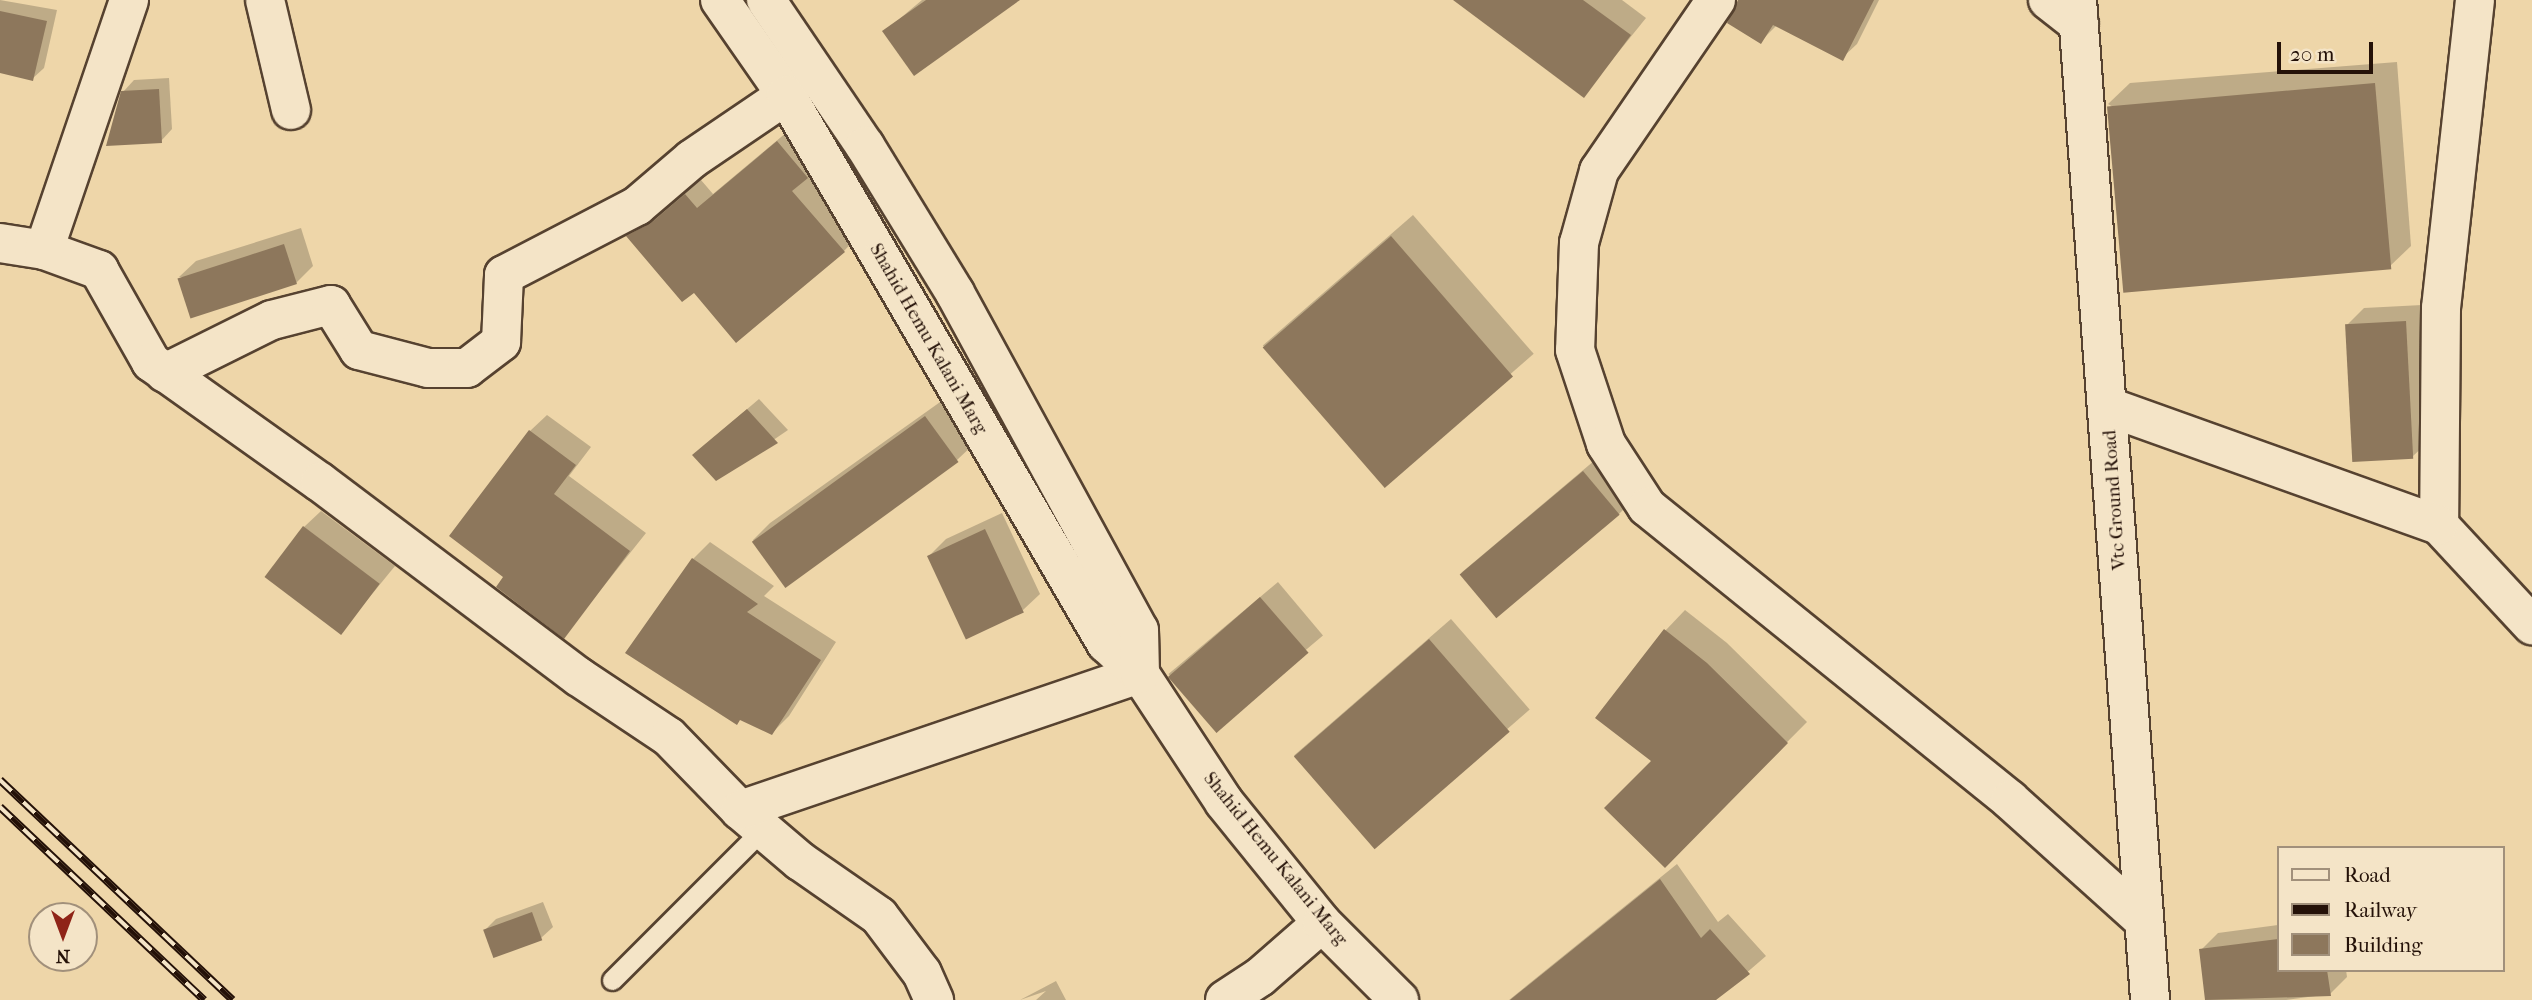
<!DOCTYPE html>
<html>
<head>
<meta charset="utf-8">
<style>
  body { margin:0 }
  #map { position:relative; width:2532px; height:1000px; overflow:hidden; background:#eed6a9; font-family:"IM FELL French Canon",serif }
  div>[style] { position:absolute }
  .shadow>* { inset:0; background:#0003; transform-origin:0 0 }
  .building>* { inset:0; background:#8d775c; transform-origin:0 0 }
  .roads { filter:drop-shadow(2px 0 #564230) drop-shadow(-2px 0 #564230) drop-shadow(0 2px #564230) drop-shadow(0 -2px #564230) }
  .service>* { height:19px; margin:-9.5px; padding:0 9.5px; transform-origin:9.5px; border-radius:9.5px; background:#f4e4c7 }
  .minor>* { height:38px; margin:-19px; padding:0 19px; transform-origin:19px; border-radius:19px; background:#f4e4c7 }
  .tertiary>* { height:38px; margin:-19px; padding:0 19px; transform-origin:19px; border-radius:19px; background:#f4e4c7 }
  .secondary>* { height:38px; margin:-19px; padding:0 19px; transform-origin:19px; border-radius:19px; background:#f4e4c7 }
  .rail>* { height:8px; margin-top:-4px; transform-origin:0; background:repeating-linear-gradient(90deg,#f4e4c7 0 16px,#241108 0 32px); box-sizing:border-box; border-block:2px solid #241108 }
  span { translate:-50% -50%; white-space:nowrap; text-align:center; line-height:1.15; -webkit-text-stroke:6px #f4e4c7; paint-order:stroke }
  .street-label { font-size:19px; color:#241108 }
  .legend { position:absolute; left:2277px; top:846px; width:228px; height:126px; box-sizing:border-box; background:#f4e4c7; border:2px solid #a1907b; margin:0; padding:9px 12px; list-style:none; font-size:21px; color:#241108 }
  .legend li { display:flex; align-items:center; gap:14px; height:35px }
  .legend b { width:35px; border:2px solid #a1907b }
  .north { position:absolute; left:28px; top:902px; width:70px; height:70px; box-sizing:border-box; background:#f4e4c7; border:2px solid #a1907b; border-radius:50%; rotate:180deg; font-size:19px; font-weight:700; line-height:28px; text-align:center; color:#241108 }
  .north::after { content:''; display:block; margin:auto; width:24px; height:32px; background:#8f2418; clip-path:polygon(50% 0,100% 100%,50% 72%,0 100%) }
  .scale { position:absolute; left:2277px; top:42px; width:96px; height:32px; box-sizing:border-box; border:4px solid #241108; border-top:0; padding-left:9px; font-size:21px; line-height:24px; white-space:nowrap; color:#241108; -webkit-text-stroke:5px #f4e4c7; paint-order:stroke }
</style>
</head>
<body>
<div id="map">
  <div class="shadow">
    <div style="clip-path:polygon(0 0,57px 10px,44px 68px,32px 79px,0 72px)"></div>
    <div style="clip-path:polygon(922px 0,1015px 0,885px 31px)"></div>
    <div style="clip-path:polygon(1473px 0,1622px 0,1646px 18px,1583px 96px)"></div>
    <div style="clip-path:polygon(1743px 0,1879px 0,1857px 44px,1842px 58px,1777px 25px,1760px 42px)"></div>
    <div style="clip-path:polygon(2397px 62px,2411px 246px,2389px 267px,2108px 104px,2130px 83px)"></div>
    <div style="clip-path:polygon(169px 78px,172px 129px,161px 141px,123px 92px,134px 80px)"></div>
    <div style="clip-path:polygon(793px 127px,822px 162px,808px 176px,859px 235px,844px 251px,694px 290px,628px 237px,701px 180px,713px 194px)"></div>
    <div style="left:1413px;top:215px;width:184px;height:199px;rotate:49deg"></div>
    <div style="clip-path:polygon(301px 228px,313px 266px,296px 283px,179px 277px,196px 261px)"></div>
    <div style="clip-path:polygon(2422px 305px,2429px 441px,2412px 457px,2347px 325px,2364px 308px)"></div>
    <div style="clip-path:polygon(759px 399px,788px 430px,716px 479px,706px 444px)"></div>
    <div style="clip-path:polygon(943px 400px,974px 444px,957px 460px,784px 584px,753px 540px,770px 523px)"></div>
    <div style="clip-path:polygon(547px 415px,591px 447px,569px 476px,646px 533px,564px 636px,506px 576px,530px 431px)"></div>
    <div style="clip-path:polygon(1601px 455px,1636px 497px,1619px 514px,1461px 573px)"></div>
    <div style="clip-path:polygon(321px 511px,395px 566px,341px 632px,304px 527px)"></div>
    <div style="clip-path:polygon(1002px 513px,1040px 594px,1023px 610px,929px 556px,946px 539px)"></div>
    <div style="clip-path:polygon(710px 542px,774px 586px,764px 596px,836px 642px,789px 716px,772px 733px,693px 559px)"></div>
    <div style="left:1278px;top:582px;width:70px;height:143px;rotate:50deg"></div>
    <div style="clip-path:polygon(1685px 610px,1727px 643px,1807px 722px,1665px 865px,1653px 761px,1665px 631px)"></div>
    <div style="left:1451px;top:619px;width:120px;height:208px;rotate:49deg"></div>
    <div style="clip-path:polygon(1677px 864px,1718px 922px,1728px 914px,1766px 956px,1715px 1000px,1509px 1000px)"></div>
    <div style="clip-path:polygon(543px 902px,553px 927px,541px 938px,495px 955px,485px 930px,496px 919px)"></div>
    <div style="clip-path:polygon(2278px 925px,2278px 970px,2346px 970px,2347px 977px,2330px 994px,2286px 1000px,2207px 1000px,2201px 950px,2218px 933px)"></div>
    <div style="clip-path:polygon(1056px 981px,1066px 1000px,1036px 1000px,1046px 991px,1020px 1000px)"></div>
  </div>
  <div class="building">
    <div style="clip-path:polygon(926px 0,1020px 0,914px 76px,882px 31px)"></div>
    <div style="clip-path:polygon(1453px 0,1583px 0,1631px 35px,1584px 98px)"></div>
    <div style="clip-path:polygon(1738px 0,1874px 0,1843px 61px,1773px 25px,1761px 44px,1727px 23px)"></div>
    <div style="clip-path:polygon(0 11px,47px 21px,33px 81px,0 73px)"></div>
    <div style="left:2375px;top:83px;width:187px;height:269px;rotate:85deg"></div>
    <div style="clip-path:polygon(159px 89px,162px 143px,106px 146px,121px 91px)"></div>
    <div style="clip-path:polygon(777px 141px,808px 178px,792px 191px,845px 252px,736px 343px,694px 293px,682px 302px,626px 236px,651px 223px,685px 194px,697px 208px)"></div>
    <div style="left:1391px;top:236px;width:186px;height:170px;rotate:49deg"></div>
    <div style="left:284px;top:244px;width:42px;height:112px;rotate:72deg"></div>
    <div style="left:2406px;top:321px;width:138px;height:61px;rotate:87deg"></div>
    <div style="clip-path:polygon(747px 409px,778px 443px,716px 481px,692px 455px)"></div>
    <div style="left:925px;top:416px;width:57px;height:214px;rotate:54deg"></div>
    <div style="clip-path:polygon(529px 430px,576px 465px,554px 494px,630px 551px,564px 639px,496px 587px,503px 577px,449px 536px)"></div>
    <div style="left:1583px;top:471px;width:57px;height:161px;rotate:50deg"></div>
    <div style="left:303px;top:526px;width:96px;height:64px;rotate:37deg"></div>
    <div style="left:985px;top:529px;width:92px;height:64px;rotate:65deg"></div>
    <div style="clip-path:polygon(692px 558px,758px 604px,747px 612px,821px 660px,772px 735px,740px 720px,737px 725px,625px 653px)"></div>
    <div style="left:1260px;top:597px;width:74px;height:122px;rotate:49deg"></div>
    <div style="clip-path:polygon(1664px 629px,1707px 663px,1788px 743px,1665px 868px,1604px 808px,1651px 761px,1595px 718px)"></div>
    <div style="left:1429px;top:639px;width:123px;height:179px;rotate:49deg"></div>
    <div style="clip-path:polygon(1660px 879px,1701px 938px,1710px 929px,1750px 974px,1716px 1000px,1510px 1000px)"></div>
    <div style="left:532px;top:912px;width:30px;height:52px;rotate:70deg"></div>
    <div style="clip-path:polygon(2278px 939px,2278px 970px,2327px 970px,2331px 996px,2205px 1000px,2199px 949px)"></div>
  </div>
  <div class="roads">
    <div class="service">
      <div style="left:612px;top:980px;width:214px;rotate:-45deg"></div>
    </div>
    <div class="minor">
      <div style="left:265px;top:0;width:113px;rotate:76.7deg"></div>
      <div style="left:1716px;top:0;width:207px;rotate:124.4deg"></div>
      <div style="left:1599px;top:171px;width:75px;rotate:105.5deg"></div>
      <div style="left:1579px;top:243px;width:107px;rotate:92.1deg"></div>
      <div style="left:1575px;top:350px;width:99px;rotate:71.7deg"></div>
      <div style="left:1606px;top:444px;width:75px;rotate:56.9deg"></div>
      <div style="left:1647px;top:507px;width:466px;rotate:38.9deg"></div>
      <div style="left:2010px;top:800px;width:176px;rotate:42deg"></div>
      <div style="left:2048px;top:0;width:39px;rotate:38deg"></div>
      <div style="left:2475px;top:0;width:310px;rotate:96.3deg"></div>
      <div style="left:2441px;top:308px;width:217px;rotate:90.5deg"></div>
      <div style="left:2439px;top:525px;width:137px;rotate:47.1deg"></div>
      <div style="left:0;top:243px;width:45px;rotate:9deg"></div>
      <div style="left:44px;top:250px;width:59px;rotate:20deg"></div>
      <div style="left:99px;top:270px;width:106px;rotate:60.5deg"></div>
      <div style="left:151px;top:362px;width:207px;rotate:35.4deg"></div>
      <div style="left:320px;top:482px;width:324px;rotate:37deg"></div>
      <div style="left:579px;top:677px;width:108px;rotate:33.7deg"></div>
      <div style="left:669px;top:737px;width:102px;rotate:45.8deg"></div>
      <div style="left:740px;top:810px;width:79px;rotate:40.4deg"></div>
      <div style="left:800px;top:861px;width:96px;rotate:34.8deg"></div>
      <div style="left:879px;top:916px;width:71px;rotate:53deg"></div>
      <div style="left:922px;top:973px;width:30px;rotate:66deg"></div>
      <div style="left:44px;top:250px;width:264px;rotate:-71.2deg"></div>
      <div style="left:165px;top:373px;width:119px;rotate:-26.4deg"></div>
      <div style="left:272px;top:320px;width:61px;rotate:-14.3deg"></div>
      <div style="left:331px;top:305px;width:53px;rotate:58.1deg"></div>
      <div style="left:359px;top:350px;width:71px;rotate:14.6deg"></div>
      <div style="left:428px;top:368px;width:39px"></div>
      <div style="left:467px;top:368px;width:43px;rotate:-37.4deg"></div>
      <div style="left:501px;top:342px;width:67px;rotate:-87.4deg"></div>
      <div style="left:504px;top:275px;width:150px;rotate:-27.4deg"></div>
      <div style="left:637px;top:206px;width:72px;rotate:-40.5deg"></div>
      <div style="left:692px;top:159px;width:114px;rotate:-34.2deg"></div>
      <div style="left:2109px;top:407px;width:350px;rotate:19.7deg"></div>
      <div style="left:740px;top:810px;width:422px;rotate:-18.8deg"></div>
      <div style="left:1225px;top:1000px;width:42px;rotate:-33.3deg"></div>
      <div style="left:1260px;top:977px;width:82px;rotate:-41.1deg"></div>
    </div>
    <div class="tertiary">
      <div style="left:2077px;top:0;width:1003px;rotate:85.82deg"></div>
    </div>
    <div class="secondary">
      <div style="left:720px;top:0;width:116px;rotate:55.2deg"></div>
      <div style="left:786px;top:95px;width:635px;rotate:59.72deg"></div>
      <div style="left:1106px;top:643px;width:46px;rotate:42.4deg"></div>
      <div style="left:1140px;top:674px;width:153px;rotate:56.7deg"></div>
      <div style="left:1224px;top:802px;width:156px;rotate:51deg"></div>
      <div style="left:1322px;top:923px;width:109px;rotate:45deg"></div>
      <div style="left:766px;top:0;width:176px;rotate:55.9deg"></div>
      <div style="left:865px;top:146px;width:172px;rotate:58.5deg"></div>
      <div style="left:955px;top:293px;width:384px;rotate:61.4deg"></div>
      <div style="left:1139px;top:630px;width:44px;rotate:88.7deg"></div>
    </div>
  </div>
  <div class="rail">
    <div style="left:0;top:780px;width:320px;rotate:43.4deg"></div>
    <div style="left:0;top:807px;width:281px;rotate:43.4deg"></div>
  </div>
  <div class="street-label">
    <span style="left:928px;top:339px;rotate:60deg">Shahid Hemu Kalani Marg</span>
    <span style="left:2115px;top:500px;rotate:-94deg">Vtc Ground Road</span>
    <span style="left:1275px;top:859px;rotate:51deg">Shahid Hemu Kalani Marg</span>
  </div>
  <ul class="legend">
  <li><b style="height:9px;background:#f4e4c7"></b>Road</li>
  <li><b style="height:9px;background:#241108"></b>Railway</li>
  <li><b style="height:19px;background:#8d775c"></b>Building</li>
  </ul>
  <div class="north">N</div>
  <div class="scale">20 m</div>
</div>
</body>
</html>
